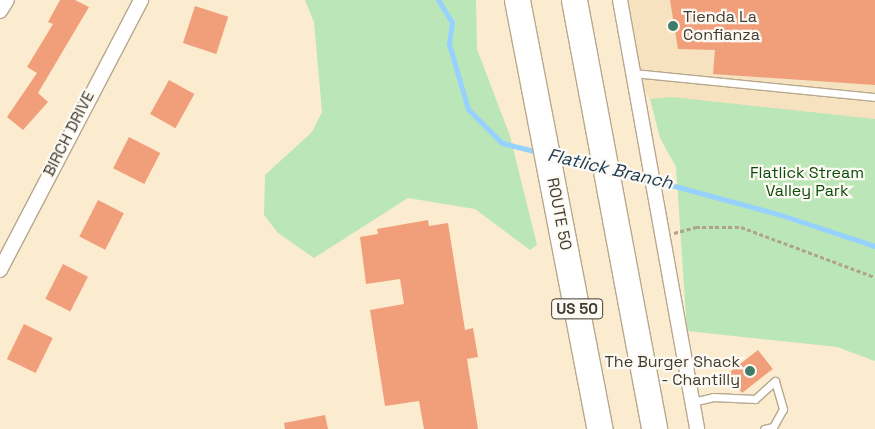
<!DOCTYPE html>
<html>
<head>
<meta charset="utf-8">
<style>
  body { margin:0 }
  #map { position:relative; width:875px; height:429px; overflow:hidden; background:#fbebcf; font-family:"Space Grotesk",sans-serif }
  div>[style] { position:absolute }
  .built>* { inset:0; background:#f6e2bf }
  .green>* { inset:0; background:#bbe6b7 }
  .stream>* { height:5px; margin:-2.5px; padding:0 2.5px; transform-origin:2.5px; border-radius:2.5px; background:#96d1ff }
  .building>* { inset:0; background:#f19f7b; transform-origin:0 0 }
  .path>* { height:3px; margin-top:-1.5px; transform-origin:0; background:repeating-linear-gradient(90deg,#afa38e 0 4px,transparent 0 6.5px) }
  .roads { filter:drop-shadow(1px 0 #b7a88d) drop-shadow(-1px 0 #b7a88d) drop-shadow(0 1px #b7a88d) drop-shadow(0 -1px #b7a88d) }
  .lane>* { height:7px; margin:-3.5px; padding:0 3.5px; transform-origin:3.5px; border-radius:3.5px; background:#fff }
  .street>* { height:14px; margin:-7px; padding:0 7px; transform-origin:7px; border-radius:7px; background:#fff }
  .highway>* { height:25px; margin:-12.5px; padding:0 12.5px; transform-origin:12.5px; border-radius:12.5px; background:#fff }
  .dots>* { width:14px; height:14px; translate:-50% -50%; box-sizing:border-box; border:2px solid #fdfaf4; border-radius:50% }
  span { translate:-50% -50%; white-space:nowrap; text-align:center; line-height:1.15; -webkit-text-stroke:4.5px #fdfaf4; paint-order:stroke }
  .shield-label span { padding:1px 4px; background:#fdfaf4; border:1px solid; border-radius:4px; -webkit-text-stroke-width:0 }
  .shield-label { font-size:15px; color:#423b30; font-weight:700 }
  .poi-label { font-size:16px; color:#423b30 }
  .left { translate:0 -50%; text-align:left }
  .right { translate:-100% -50%; text-align:right }
  .street-label { font-size:16px; color:#423b30 }
  .park-label { font-size:16px; color:#0b4c0c }
  .water-label { font-size:18px; color:#1c3c54; font-style:italic }
</style>
</head>
<body>
<div id="map">
  <div class="built">
    <div style="clip-path:polygon(620px 0,875px 0,875px 119px,650px 99px,634px 73px)"></div>
  </div>
  <div class="green">
    <div style="clip-path:polygon(305px 0,476px 0,477px 49px,510px 136px,537px 245px,530px 250px,475px 209px,408px 198px,314px 258px,278px 233px,264px 215px,265px 175px,312px 132px,322px 112px,314px 22px)"></div>
    <div style="clip-path:polygon(671px 97px,875px 119px,875px 361px,837px 347px,687px 331px,676px 167px,660px 138px,650px 99px)"></div>
  </div>
  <div class="stream">
    <div style="left:438px;top:0;width:26px;rotate:58deg"></div>
    <div style="left:452px;top:22px;width:22px;rotate:98deg"></div>
    <div style="left:449px;top:44px;width:68px;rotate:73.7deg"></div>
    <div style="left:468px;top:109px;width:48px;rotate:45deg"></div>
    <div style="left:502px;top:143px;width:37px;rotate:14deg"></div>
    <div style="left:554px;top:156px;width:44px;rotate:13.1deg"></div>
    <div style="left:612px;top:169px;width:172px;rotate:15.2deg"></div>
    <div style="left:778px;top:214px;width:102px;rotate:18.3deg"></div>
  </div>
  <div class="building">
    <div style="clip-path:polygon(60px 0,75px 0,89px 7px,38px 93px,48px 102px,23px 130px,7px 117px,37px 73px,27px 67px,53px 24px,48px 22px)"></div>
    <div style="clip-path:polygon(670px 0,875px 0,875px 85px,713px 74px,715px 50px,678px 49px)"></div>
    <div style="left:195px;top:6px;width:35px;height:39px;rotate:18deg"></div>
    <div style="left:169px;top:80px;width:29px;height:39px;rotate:29deg"></div>
    <div style="left:129px;top:137px;width:35px;height:35px;rotate:27deg"></div>
    <div style="left:98px;top:200px;width:29px;height:41px;rotate:27deg"></div>
    <div style="clip-path:polygon(428px 220px,429px 226px,448px 223px,465px 330px,473px 328px,478px 357px,467px 359px,478px 429px,424px 429px,419px 401px,385px 406px,370px 310px,404px 304px,400px 279px,366px 284px,360px 237px,378px 234px,377px 229px)"></div>
    <div style="left:63px;top:264px;width:28px;height:39px;rotate:27deg"></div>
    <div style="left:24px;top:324px;width:32px;height:39px;rotate:26deg"></div>
    <div style="left:758px;top:350px;width:24px;height:39px;rotate:52deg"></div>
    <div style="clip-path:polygon(325px 415px,328px 429px,285px 429px,284px 423px)"></div>
  </div>
  <div class="path">
    <div style="left:674px;top:233px;width:23px;rotate:-15deg"></div>
    <div style="left:696px;top:227px;width:45px"></div>
    <div style="left:741px;top:227px;width:143px;rotate:20.5deg"></div>
  </div>
  <div class="roads">
    <div class="lane">
      <div style="left:634px;top:73px;width:242px;rotate:5.7deg"></div>
      <div style="left:692px;top:402px;width:22px;rotate:-13deg"></div>
      <div style="left:713px;top:397px;width:42px;rotate:2.7deg"></div>
      <div style="left:755px;top:399px;width:27px;rotate:-42deg"></div>
      <div style="left:775px;top:381px;width:29px;rotate:74deg"></div>
      <div style="left:783px;top:409px;width:21px;rotate:119deg"></div>
      <div style="left:773px;top:427px;width:9px;rotate:167deg"></div>
    </div>
    <div class="street">
      <div style="left:620px;top:0;width:436px;rotate:79.8deg"></div>
      <div style="left:0;top:11px;width:13px;rotate:-58deg"></div>
      <div style="left:0;top:270px;width:305px;rotate:-62.4deg"></div>
    </div>
    <div class="highway">
      <div style="left:517px;top:0;width:437px;rotate:79.1deg"></div>
      <div style="left:574px;top:0;width:436px;rotate:79.4deg"></div>
    </div>
  </div>
  <div class="dots">
    <div style="left:673px;top:26px;background:#3f7c68"></div>
    <div style="left:750px;top:371px;background:#3f7c68"></div>
  </div>
  <div class="shield-label">
    <span style="left:577px;top:309px">US 50</span>
  </div>
  <div class="poi-label">
    <span class="left" style="left:683px;top:26px">Tienda La<br>Confianza</span>
    <span class="right" style="left:740px;top:371px">The Burger Shack<br>- Chantilly</span>
  </div>
  <div class="street-label">
    <span style="left:69px;top:134px;rotate:-63deg">BIRCH DRIVE</span>
    <span style="left:559px;top:214px;rotate:79deg">ROUTE 50</span>
  </div>
  <div class="park-label">
    <span style="left:807px;top:182px">Flatlick Stream<br>Valley Park</span>
  </div>
  <div class="water-label">
    <span style="left:610px;top:169px;rotate:13deg">Flatlick Branch</span>
  </div>
</div>
</body>
</html>
